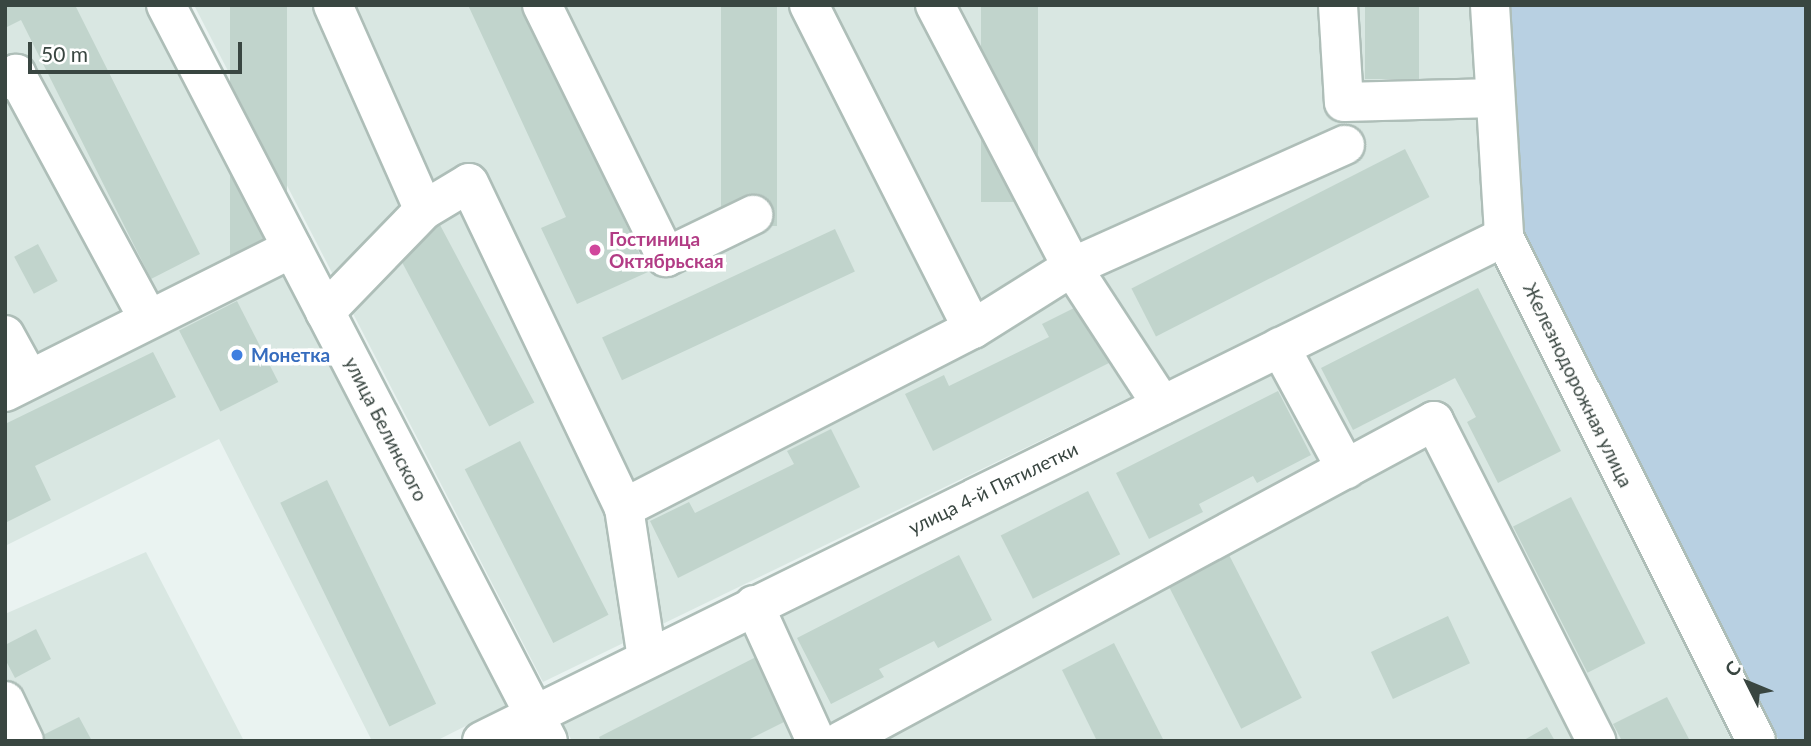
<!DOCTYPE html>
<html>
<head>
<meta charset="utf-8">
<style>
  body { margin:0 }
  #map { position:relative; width:1811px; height:746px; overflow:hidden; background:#eaf3f1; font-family:Lato,sans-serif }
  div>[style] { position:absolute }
  .residential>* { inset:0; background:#d9e7e2 }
  .green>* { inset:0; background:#b8d0e2 }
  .building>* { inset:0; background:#c1d4cc; transform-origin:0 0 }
  .roads { filter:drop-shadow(2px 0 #aebeb8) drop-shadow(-2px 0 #aebeb8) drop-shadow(0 2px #aebeb8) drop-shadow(0 -2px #aebeb8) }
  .minor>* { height:38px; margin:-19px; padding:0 19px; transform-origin:19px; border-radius:19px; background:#fff }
  .dots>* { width:19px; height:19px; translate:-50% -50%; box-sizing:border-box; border:4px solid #fff; border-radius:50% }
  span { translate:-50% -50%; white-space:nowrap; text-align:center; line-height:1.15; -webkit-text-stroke:7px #fff; paint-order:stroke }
  .hotel-label { font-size:19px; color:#b23c85; font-weight:700 }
  .left { translate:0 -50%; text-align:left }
  .shop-label { font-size:19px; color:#366cbe; font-weight:700 }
  .street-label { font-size:19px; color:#394641 }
  .frame { position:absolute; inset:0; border:7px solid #394641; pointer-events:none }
  .north { position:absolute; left:1713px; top:648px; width:70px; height:70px; -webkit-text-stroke:5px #fff; paint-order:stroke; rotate:313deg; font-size:19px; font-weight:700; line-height:28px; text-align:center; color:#394641 }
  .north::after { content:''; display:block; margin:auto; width:24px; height:32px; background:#394641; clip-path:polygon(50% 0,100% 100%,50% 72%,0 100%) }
  .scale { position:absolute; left:28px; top:42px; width:214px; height:32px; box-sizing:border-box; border:4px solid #394641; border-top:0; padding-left:9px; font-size:21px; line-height:24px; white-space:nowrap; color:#394641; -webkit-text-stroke:5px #fff; paint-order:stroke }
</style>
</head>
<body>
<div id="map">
  <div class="residential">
    <div style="clip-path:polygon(5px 5px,147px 5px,511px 703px,436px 741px,372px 741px,219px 439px,5px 546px)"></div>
    <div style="clip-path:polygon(194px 5px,1470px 5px,1483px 226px,543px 682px)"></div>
    <div style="clip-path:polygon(1495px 261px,1732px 741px,572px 741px,562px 722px)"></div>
    <div style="clip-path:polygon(146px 552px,244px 741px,5px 741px,5px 614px)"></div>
  </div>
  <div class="green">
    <div style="clip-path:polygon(1508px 5px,1806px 5px,1806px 741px,1779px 741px,1523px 228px)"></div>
  </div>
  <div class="building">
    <div style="clip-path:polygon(5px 5px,75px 5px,200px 254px,151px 279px,21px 20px,5px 28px)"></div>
    <div style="left:230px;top:5px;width:57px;height:251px"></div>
    <div style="clip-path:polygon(468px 5px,524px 5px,648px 272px,577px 304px,541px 228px,566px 217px)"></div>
    <div style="left:721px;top:5px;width:56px;height:221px"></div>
    <div style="left:981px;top:5px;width:57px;height:197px"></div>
    <div style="left:1365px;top:5px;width:54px;height:74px"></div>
    <div style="left:1405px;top:149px;width:54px;height:307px;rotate:63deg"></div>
    <div style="left:440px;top:225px;width:201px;height:51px;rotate:62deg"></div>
    <div style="left:835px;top:229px;width:47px;height:257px;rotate:65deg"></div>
    <div style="left:38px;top:244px;width:42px;height:27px;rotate:62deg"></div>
    <div style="clip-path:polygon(1478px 288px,1561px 451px,1498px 483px,1467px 422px,1476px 417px,1455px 378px,1353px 430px,1321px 368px)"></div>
    <div style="left:237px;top:301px;width:91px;height:65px;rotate:63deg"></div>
    <div style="clip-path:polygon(1086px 302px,1115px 360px,933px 451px,905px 394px,944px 375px,949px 386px,1049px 337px,1042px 324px)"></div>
    <div style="clip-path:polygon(153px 352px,176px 397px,35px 466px,51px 500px,5px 523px,5px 424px)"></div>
    <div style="clip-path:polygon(1278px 391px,1311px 455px,1257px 483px,1253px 476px,1199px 504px,1203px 512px,1149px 539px,1116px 473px)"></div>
    <div style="clip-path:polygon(831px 429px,860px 487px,678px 578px,650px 521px,689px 502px,695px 513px,794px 464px,787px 451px)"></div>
    <div style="left:520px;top:441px;width:195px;height:62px;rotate:63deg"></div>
    <div style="left:327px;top:480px;width:249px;height:52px;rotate:64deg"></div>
    <div style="left:1088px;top:491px;width:71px;height:98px;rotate:63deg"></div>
    <div style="left:1571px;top:497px;width:164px;height:65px;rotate:63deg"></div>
    <div style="left:1226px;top:549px;width:167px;height:68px;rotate:63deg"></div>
    <div style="clip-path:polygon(959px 555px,992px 620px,938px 648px,934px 641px,879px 669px,884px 677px,831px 704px,797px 638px)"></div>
    <div style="left:1448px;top:616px;width:52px;height:85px;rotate:65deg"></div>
    <div style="clip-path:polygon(36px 629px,51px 659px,15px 678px,5px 659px,5px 645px)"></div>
    <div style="clip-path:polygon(1114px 643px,1164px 741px,1097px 741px,1062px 670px)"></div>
    <div style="clip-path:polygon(756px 657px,788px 720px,746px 741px,601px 741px,599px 737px)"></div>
    <div style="clip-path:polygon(1667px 697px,1690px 741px,1622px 741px,1613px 724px)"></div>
    <div style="clip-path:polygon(79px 717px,92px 741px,44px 741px,41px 736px)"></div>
    <div style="clip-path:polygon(1547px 727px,1555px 741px,1522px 741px)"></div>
  </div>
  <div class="roads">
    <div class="minor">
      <div style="left:166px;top:5px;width:829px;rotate:62.57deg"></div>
      <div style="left:333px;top:5px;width:224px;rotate:66.1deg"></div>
      <div style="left:424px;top:210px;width:52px;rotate:-31deg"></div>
      <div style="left:469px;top:183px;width:360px;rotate:64.5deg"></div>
      <div style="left:624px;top:508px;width:392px;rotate:-27.2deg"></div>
      <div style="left:973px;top:329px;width:117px;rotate:-32.1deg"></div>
      <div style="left:1072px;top:267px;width:299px;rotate:-24.1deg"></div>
      <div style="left:542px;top:5px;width:281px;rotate:63.8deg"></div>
      <div style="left:666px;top:257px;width:97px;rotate:-25.8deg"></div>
      <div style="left:809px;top:5px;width:363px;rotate:63.2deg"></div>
      <div style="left:935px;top:5px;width:296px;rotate:62.4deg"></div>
      <div style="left:1072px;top:267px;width:165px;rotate:56.9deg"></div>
      <div style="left:1338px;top:5px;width:97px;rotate:86.5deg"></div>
      <div style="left:1344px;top:102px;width:151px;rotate:-1.5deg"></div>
      <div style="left:1490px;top:5px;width:232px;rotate:86.5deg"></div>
      <div style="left:1504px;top:237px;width:563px;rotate:63.43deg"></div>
      <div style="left:5px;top:80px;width:13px;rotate:-29deg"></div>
      <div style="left:16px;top:74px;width:277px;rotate:61.6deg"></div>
      <div style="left:325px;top:312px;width:142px;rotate:-45.9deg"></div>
      <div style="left:5px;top:335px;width:48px;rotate:61.3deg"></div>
      <div style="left:1280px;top:347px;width:139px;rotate:61.6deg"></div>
      <div style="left:5px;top:392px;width:321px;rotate:-26.6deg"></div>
      <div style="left:624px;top:508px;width:152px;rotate:81.3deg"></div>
      <div style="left:754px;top:605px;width:149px;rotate:65.5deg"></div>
      <div style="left:5px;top:701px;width:44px;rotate:64.6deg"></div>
      <div style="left:482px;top:741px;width:1140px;rotate:-26.25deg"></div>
      <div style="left:841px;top:741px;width:674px;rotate:-28.35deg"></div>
      <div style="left:1434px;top:421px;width:359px;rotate:63.1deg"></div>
    </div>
  </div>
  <div class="dots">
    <div style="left:595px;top:250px;background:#d1479c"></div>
    <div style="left:237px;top:355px;background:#3f7fe0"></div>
  </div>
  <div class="hotel-label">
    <span class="left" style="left:609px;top:250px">Гостиница<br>Октябрьская</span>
  </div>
  <div class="shop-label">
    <span class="left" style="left:251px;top:355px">Монетка</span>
  </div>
  <div class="street-label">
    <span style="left:1578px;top:385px;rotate:64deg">Железнодорожная улица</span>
    <span style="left:386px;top:429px;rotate:63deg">улица Белинского</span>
    <span style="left:993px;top:488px;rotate:-26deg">улица 4-й Пятилетки</span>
  </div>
  <div class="frame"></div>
  <div class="north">С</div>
  <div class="scale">50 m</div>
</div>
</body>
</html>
